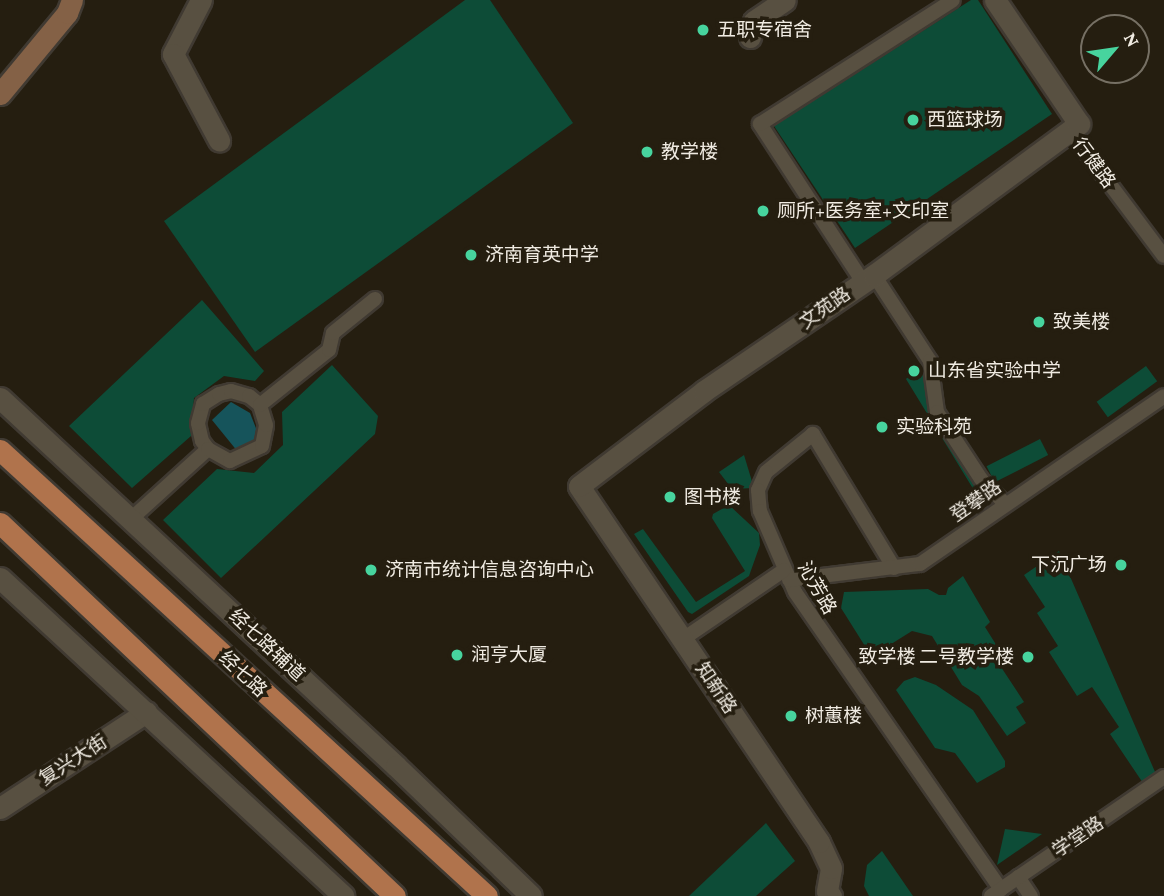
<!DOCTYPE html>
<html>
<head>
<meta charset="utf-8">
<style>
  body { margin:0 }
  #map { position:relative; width:1164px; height:896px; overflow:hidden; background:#251e10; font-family:"Crimson Pro","Noto Sans SC",serif }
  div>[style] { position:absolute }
  .green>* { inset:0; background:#0d4c37; transform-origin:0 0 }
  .water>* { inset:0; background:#16545b }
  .roads { filter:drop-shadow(2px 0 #403a32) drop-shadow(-2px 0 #403a32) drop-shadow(0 2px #403a32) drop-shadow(0 -2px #403a32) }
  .service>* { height:14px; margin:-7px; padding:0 7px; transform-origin:7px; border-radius:7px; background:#585041 }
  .minor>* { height:21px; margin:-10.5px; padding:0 10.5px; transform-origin:10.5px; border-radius:10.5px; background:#585041 }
  .tertiary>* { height:21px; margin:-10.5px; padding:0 10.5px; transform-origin:10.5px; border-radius:10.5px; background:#585041 }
  .secondary>* { height:21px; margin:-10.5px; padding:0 10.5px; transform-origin:10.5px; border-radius:10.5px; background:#846146 }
  .primary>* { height:21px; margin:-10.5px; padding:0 10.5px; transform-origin:10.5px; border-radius:10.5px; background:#b0734c }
  .dots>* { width:19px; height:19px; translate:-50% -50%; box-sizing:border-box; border:4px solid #251e10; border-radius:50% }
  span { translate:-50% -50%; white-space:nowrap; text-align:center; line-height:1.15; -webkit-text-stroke:7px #251e10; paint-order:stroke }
  .poi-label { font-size:19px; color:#f0ebe2 }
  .left { translate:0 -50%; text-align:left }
  .right { translate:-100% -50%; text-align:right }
  .street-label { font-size:19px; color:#f0ebe2 }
  .north { position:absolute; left:1080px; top:14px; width:70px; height:70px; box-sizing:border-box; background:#251e10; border:2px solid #767064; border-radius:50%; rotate:61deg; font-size:19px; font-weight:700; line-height:28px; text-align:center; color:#f0ebe2 }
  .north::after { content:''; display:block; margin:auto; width:24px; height:32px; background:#47d49e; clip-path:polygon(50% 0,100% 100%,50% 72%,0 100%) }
</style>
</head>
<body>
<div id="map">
  <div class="green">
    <div style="clip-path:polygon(465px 0,490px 0,573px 123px,255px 352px,164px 221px)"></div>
    <div style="clip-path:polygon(971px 0,978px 0,1052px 114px,855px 248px,774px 126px)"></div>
    <div style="clip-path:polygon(202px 300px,264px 371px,255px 381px,224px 376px,194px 398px,191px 436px,132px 488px,69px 426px)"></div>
    <div style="clip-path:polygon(923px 362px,928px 404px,991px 500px,983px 505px,906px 379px)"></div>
    <div style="clip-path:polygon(332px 365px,378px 416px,375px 434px,221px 578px,163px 520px,217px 469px,254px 473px,283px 445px,282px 412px)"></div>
    <div style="left:1146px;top:366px;width:19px;height:61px;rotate:54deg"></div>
    <div style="left:1040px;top:439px;width:18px;height:60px;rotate:63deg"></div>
    <div style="clip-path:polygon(744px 455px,754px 488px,732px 489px,719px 472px)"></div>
    <div style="clip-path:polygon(729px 505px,759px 533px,760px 545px,749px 576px,692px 614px,688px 612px,634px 534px,643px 529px,696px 602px,745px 571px,712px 518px,713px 514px)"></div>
    <div style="clip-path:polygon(1059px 551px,1159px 781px,1147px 789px,1110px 734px,1119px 727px,1092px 687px,1077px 696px,1049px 652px,1058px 646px,1037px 613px,1045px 607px,1024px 575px)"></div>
    <div style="clip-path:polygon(963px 576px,990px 622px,985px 627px,1007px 662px,1001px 667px,1024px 702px,1016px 707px,1026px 723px,1007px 736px,979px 696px,962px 685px,932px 636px,912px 631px,888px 646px,882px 660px,875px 662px,841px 608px,844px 592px,928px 589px,939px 595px,946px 595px,948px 588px)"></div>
    <div style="clip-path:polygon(915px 677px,936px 685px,973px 710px,1005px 761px,1005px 767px,977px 783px,955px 753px,935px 748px,896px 690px,904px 681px)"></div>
    <div style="clip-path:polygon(766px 823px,795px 861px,756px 896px,689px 896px)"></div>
    <div style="clip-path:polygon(1005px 829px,1042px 834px,997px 865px)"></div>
    <div style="clip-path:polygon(882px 851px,913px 896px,869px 896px,864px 886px,867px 865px)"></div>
  </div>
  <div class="water">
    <div style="clip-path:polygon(231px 402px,250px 413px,259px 436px,238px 452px,212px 420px)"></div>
  </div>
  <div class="roads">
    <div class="service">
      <div style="left:1070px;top:131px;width:156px;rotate:53.1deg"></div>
      <div style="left:874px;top:275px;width:103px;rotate:56.9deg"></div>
      <div style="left:930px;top:361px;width:51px;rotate:82.2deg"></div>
      <div style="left:937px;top:412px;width:80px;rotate:56.7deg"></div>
      <div style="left:981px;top:479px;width:35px;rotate:46deg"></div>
      <div style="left:863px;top:282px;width:189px;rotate:-123.1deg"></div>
      <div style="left:760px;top:124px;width:229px;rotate:-32.7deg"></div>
      <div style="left:208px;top:449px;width:10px;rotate:-127deg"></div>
      <div style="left:202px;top:441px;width:18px;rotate:-103deg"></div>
      <div style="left:198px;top:423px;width:20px;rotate:-75deg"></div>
      <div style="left:203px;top:404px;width:19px;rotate:-32deg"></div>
      <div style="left:219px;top:394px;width:12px;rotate:-14deg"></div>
      <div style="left:231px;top:391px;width:19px;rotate:16deg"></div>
      <div style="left:249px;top:396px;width:14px;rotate:39deg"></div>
      <div style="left:131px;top:519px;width:104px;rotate:-42.3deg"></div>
      <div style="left:208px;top:449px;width:25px;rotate:29deg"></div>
      <div style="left:230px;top:461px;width:35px;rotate:-25deg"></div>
      <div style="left:262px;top:446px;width:21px;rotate:-79deg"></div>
      <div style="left:266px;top:425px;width:21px;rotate:-107deg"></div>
      <div style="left:260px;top:405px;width:88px;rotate:-38.6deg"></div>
      <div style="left:329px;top:350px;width:17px;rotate:-77deg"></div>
      <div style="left:333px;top:333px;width:54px;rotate:-39deg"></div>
      <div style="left:894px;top:568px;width:157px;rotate:-121.2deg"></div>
      <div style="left:813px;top:434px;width:60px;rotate:141deg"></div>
      <div style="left:766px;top:472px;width:20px;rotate:114deg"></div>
      <div style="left:758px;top:490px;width:21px;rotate:85deg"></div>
      <div style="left:760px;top:511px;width:88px;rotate:66.6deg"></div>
      <div style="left:795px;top:592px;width:362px;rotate:55.3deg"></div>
      <div style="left:789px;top:580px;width:132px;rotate:-7deg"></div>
      <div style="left:920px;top:564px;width:296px;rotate:-34.5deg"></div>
      <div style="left:683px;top:639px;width:122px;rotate:-34.3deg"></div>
      <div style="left:1018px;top:877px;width:23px;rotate:56deg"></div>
      <div style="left:991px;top:896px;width:210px;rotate:-34.5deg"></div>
    </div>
    <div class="minor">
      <div style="left:201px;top:0;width:61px;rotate:117.4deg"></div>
      <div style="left:173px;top:54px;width:98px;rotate:61.9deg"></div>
      <div style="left:750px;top:37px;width:16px;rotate:-76deg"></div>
      <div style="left:754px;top:21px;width:37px;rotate:-34deg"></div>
      <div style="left:0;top:808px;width:175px;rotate:-33.3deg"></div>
      <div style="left:831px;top:896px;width:6px;rotate:-129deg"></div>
      <div style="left:827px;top:891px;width:23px;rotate:-80deg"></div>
      <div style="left:831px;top:868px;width:29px;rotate:-115deg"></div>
      <div style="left:819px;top:842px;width:429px;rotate:-124deg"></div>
      <div style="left:579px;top:486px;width:157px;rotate:-37.2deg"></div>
      <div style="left:704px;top:391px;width:206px;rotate:-34.3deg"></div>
      <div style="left:874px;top:275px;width:255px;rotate:-36.4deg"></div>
      <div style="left:1079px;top:124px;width:150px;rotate:-124.1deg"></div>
    </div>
    <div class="tertiary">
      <div style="left:0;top:398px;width:541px;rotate:42.9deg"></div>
      <div style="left:396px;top:766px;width:187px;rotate:43.9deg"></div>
      <div style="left:0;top:578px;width:468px;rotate:42.8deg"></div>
    </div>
    <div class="secondary">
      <div style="left:0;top:94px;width:105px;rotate:-50.4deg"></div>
      <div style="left:67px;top:13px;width:14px;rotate:-69deg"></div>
    </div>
    <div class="primary">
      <div style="left:0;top:450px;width:660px;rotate:42.48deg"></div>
      <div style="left:0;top:523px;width:543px;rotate:43.36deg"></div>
    </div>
  </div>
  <div class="dots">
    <div style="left:703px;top:30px;background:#47d49e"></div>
    <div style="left:913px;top:120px;background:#47d49e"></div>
    <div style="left:647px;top:152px;background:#47d49e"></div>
    <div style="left:763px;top:211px;background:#47d49e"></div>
    <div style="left:471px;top:255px;background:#47d49e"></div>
    <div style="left:1039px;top:322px;background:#47d49e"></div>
    <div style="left:914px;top:371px;background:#47d49e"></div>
    <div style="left:882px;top:427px;background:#47d49e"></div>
    <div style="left:670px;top:497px;background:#47d49e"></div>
    <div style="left:1121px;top:565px;background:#47d49e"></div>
    <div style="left:371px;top:570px;background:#47d49e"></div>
    <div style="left:457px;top:655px;background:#47d49e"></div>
    <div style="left:1028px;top:657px;background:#47d49e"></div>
    <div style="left:791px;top:716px;background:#47d49e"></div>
  </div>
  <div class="poi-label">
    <span class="left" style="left:717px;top:30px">五职专宿舍</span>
    <span class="left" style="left:927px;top:120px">西篮球场</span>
    <span class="left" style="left:661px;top:152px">教学楼</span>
    <span class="left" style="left:777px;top:211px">厕所+医务室+文印室</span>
    <span class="left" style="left:485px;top:255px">济南育英中学</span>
    <span class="left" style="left:1053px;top:322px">致美楼</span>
    <span class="left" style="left:928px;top:371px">山东省实验中学</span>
    <span class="left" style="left:896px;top:427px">实验科苑</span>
    <span class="left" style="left:684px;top:497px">图书楼</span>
    <span class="right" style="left:1107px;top:565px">下沉广场</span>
    <span class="left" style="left:385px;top:570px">济南市统计信息咨询中心</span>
    <span class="left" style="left:471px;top:655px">润亨大厦</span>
    <span class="right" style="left:1014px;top:657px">致学楼 二号教学楼</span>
    <span class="left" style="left:805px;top:716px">树蕙楼</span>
  </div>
  <div class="street-label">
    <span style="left:1094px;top:163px;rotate:53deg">行健路</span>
    <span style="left:825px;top:308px;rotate:-35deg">文苑路</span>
    <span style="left:976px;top:501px;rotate:-35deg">登攀路</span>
    <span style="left:817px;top:588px;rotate:60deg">沁芳路</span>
    <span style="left:267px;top:645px;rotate:43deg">经七路辅道</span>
    <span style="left:243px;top:674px;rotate:43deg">经七路</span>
    <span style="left:716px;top:688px;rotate:56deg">知新路</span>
    <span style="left:73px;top:760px;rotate:-33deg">复兴大街</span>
    <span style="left:1078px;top:837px;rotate:-34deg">学堂路</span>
  </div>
  <div class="north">N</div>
</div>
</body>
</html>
